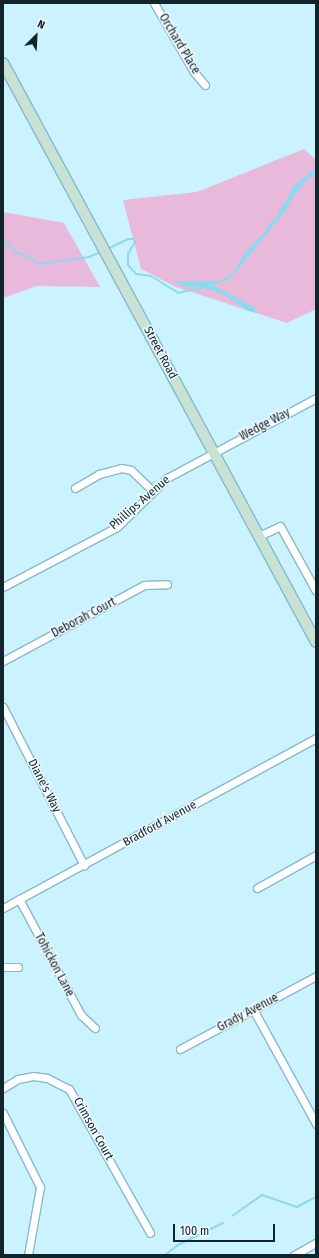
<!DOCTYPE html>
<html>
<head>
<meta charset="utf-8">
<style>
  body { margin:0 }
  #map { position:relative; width:319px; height:1258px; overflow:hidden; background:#caf3ff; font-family:"Fira Sans Condensed",sans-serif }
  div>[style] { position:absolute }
  .green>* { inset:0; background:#e8b9da }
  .water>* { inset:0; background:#8ddaf0 }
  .stream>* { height:2px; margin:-1px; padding:0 1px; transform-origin:1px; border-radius:1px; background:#8ddaf0 }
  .roads { filter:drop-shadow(1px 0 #87b9c8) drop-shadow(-1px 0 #87b9c8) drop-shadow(0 1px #87b9c8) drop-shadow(0 -1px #87b9c8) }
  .street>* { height:7px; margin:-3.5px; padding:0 3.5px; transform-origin:3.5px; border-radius:3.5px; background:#fff }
  .secondary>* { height:10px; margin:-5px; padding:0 5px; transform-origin:5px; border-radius:5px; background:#c8e3d5 }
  span { translate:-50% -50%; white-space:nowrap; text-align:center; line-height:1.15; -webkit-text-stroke:3px #f0fafd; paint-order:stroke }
  .street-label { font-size:12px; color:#10242a }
  .frame { position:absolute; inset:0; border:4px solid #10242a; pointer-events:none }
  .north { position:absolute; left:16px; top:16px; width:40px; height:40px; -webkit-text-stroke:3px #f0fafd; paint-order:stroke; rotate:24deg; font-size:11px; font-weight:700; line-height:16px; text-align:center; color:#10242a }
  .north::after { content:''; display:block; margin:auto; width:14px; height:18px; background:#10242a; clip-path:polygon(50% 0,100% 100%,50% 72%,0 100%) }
  .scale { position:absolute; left:173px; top:1224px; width:102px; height:18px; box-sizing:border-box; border:2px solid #10242a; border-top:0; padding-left:5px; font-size:12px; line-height:14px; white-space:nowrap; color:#10242a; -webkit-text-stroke:3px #f0fafd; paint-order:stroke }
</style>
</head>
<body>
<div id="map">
  <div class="green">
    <div style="clip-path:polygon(304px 149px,316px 160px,316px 309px,287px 323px,176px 287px,141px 269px,123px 200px,197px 192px)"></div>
    <div style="clip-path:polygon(3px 212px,64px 223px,100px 287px,37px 286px,3px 298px)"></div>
  </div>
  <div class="water">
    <div style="clip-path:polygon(316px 168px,316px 174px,299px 185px,286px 210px,235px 273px,229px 279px,213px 285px,254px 307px,258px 313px,248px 311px,223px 294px,203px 288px,183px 286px,173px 281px,219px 281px,233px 273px,246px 251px,266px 231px,281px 210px,294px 185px)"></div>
  </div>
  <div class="stream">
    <div style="left:293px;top:195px;width:20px;rotate:-49deg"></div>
    <div style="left:278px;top:214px;width:16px;rotate:-55deg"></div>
    <div style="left:265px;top:233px;width:15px;rotate:-58deg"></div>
    <div style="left:3px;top:239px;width:18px;rotate:47deg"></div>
    <div style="left:15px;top:252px;width:14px;rotate:17deg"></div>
    <div style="left:28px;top:256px;width:14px;rotate:34deg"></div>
    <div style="left:40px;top:264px;width:49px;rotate:-8.1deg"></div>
    <div style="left:89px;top:257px;width:13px;rotate:-23deg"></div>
    <div style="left:107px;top:249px;width:23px;rotate:-25deg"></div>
    <div style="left:128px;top:239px;width:6px"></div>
    <div style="left:134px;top:239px;width:3px;rotate:72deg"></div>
    <div style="left:135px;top:242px;width:14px;rotate:120deg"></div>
    <div style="left:128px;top:254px;width:11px;rotate:90deg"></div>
    <div style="left:128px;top:265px;width:12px;rotate:48deg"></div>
    <div style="left:136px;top:274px;width:15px;rotate:8deg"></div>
    <div style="left:151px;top:276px;width:32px;rotate:32deg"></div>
    <div style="left:178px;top:293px;width:26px;rotate:-13deg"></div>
    <div style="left:232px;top:1216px;width:37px;rotate:-35deg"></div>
    <div style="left:262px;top:1195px;width:37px;rotate:19deg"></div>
    <div style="left:297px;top:1207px;width:21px;rotate:-28deg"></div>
    <div style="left:165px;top:1255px;width:16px;rotate:-38deg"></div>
    <div style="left:178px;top:1245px;width:50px;rotate:-26.1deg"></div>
  </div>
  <div class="roads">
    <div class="street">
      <div style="left:154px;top:3px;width:80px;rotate:59.9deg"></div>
      <div style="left:194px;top:72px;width:17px;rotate:50deg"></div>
      <div style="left:75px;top:488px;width:28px;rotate:-30deg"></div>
      <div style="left:99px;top:474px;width:23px;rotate:-15deg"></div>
      <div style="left:121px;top:468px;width:10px;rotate:11deg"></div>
      <div style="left:131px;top:470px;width:29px;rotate:44deg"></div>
      <div style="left:259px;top:536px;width:23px;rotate:-25deg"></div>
      <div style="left:280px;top:526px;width:74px;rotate:61deg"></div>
      <div style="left:3px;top:587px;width:129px;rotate:-27.8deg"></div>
      <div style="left:117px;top:527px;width:70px;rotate:-44.4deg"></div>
      <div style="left:167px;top:478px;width:169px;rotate:-28.2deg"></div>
      <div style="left:3px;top:661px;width:160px;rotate:-28.3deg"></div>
      <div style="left:144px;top:585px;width:23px;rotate:-2deg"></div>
      <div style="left:3px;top:707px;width:178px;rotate:62.9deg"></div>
      <div style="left:257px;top:888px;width:68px;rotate:-29.2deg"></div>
      <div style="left:19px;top:899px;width:132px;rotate:61.9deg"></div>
      <div style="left:81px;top:1015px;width:19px;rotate:43deg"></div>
      <div style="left:3px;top:908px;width:356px;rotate:-28.5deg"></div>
      <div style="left:3px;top:967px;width:15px"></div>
      <div style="left:254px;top:1011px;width:129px;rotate:61.2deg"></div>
      <div style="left:180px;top:1049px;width:154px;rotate:-28.2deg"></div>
      <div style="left:3px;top:1088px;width:17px;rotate:-31deg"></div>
      <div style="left:18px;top:1079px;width:15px;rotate:-11deg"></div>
      <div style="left:33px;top:1076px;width:14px;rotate:8deg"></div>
      <div style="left:47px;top:1078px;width:25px;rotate:27deg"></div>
      <div style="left:69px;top:1089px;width:165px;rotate:60.6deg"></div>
      <div style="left:3px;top:1113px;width:83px;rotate:63.4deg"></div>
      <div style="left:40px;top:1187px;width:69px;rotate:100deg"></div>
      <div style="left:294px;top:1255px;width:25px;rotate:-29deg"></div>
    </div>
    <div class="secondary">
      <div style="left:3px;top:63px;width:658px;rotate:61.6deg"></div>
    </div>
  </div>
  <div class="street-label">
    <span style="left:179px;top:44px;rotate:59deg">Orchard Place</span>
    <span style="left:160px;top:353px;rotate:62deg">Street Road</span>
    <span style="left:265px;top:425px;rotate:-28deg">Wedge Way</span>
    <span style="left:140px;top:503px;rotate:-41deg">Phillips Avenue</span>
    <span style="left:84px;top:618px;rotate:-28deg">Deborah Court</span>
    <span style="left:44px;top:786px;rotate:63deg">Diane's Way</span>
    <span style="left:160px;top:824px;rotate:-29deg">Bradford Avenue</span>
    <span style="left:54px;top:965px;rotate:62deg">Tohickon Lane</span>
    <span style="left:248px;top:1013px;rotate:-28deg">Grady Avenue</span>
    <span style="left:93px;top:1129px;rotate:61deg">Crimson Court</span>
  </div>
  <div class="frame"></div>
  <div class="north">N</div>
  <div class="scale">100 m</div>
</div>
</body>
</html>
